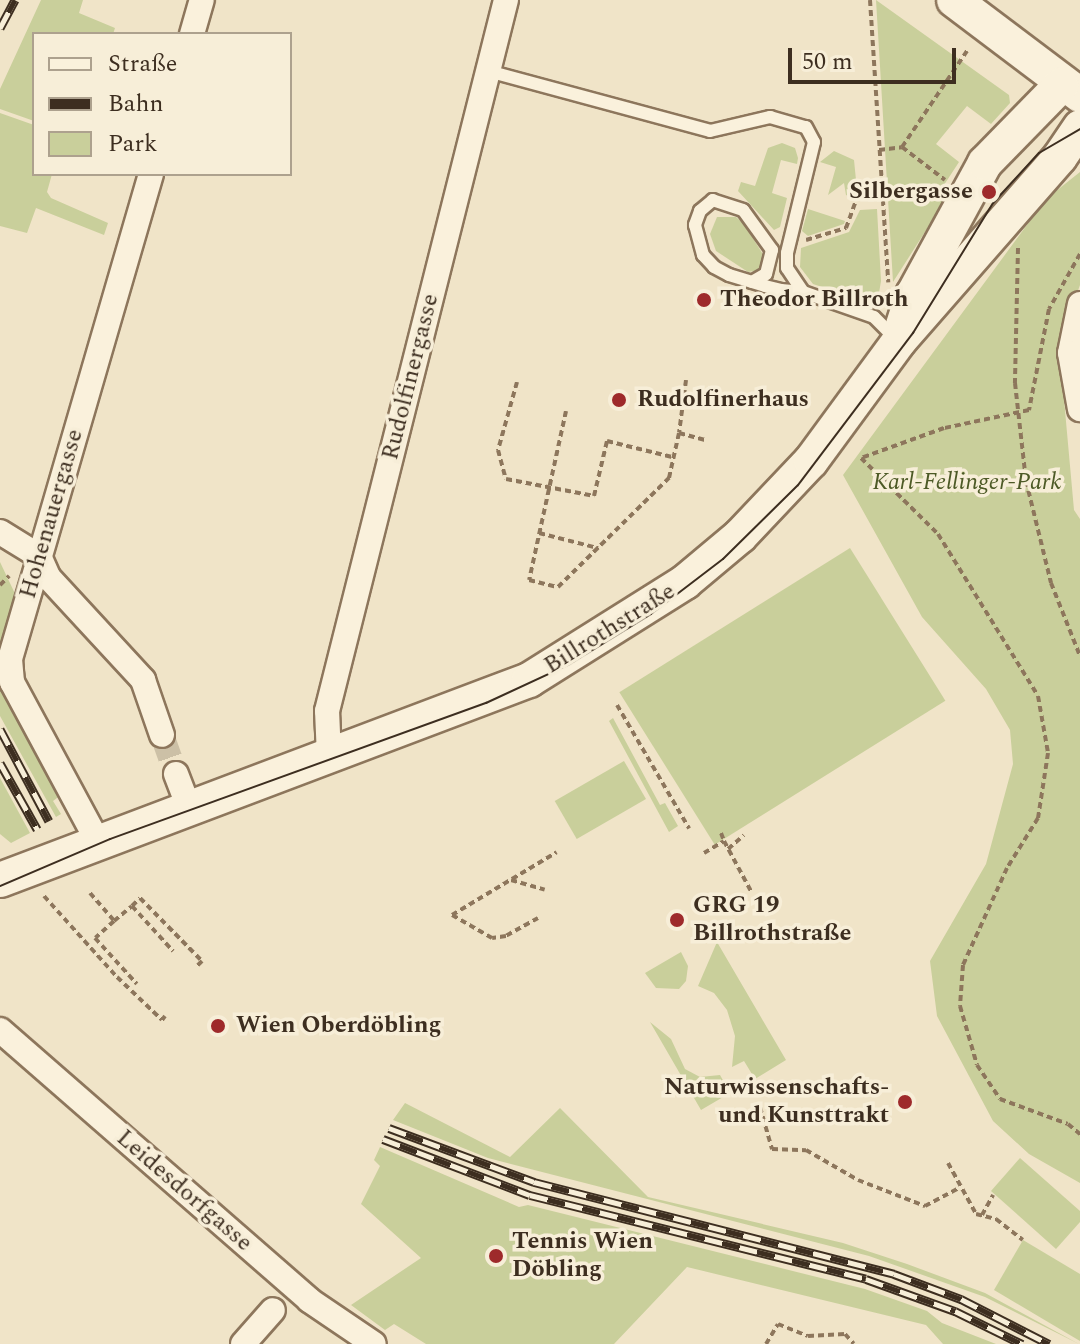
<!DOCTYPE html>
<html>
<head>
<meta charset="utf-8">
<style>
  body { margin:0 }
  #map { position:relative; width:1080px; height:1344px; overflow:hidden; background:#f0e4c8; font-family:Spectral,serif }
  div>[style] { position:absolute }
  .green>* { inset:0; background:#c9cf9b; transform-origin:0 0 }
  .street-tunnel>* { height:24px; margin-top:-12px; transform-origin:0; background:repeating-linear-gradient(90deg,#ccc0a6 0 24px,transparent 0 36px) }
  .path>* { height:4px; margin-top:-2px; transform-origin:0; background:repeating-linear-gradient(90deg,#8d765c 0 6px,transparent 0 10px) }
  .roads { filter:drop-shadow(2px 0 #8d765c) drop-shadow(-2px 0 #8d765c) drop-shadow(0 2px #8d765c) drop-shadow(0 -2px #8d765c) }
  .lane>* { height:12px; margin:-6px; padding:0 6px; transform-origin:6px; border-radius:6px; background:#faf1dc }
  .street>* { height:24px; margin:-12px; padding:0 12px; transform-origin:12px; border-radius:12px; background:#faf1dc }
  .secondary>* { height:34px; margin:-17px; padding:0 17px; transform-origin:17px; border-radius:17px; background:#faf1dc }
  .tram>* { height:2px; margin:-1px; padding:0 1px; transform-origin:1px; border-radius:1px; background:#3d2e20 }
  .rail>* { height:9px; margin-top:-4.5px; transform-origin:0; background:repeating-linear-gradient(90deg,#f7eed8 0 18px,#3d2e20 0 36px); box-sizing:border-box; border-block:2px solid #3d2e20 }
  .dots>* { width:22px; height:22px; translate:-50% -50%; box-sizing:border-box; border:4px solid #f7eed8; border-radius:50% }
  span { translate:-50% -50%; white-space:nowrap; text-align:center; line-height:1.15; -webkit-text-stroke:7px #f7eed8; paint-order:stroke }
  .poi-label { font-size:24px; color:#3d2e20; font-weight:700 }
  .right { translate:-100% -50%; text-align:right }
  .left { translate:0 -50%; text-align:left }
  .street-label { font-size:24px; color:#3d2e20 }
  .park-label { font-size:24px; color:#4d5a26; font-style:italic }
  .legend { position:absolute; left:32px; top:32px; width:260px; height:144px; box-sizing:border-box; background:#f7eed8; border:2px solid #ada18e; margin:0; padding:10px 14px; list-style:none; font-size:24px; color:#3d2e20 }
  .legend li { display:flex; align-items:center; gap:16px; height:40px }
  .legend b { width:40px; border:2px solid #ada18e }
  .scale { position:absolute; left:788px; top:48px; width:168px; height:36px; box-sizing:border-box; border:4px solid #3d2e20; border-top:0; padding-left:10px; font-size:24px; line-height:28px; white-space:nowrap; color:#3d2e20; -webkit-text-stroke:6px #f7eed8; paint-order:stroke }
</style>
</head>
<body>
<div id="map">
  <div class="green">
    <div style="clip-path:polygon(41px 0,83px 0,79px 13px,115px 28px,113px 34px,34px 34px,34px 121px,0 109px,0 89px)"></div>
    <div style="clip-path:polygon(876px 0,1009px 95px,1010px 103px,991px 124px,967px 106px,936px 144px,959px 162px,942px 188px,946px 199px,893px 282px)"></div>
    <div style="clip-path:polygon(0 113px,34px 125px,34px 174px,52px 174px,47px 192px,51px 198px,108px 223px,104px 235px,36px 208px,27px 233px,0 226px)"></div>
    <div style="clip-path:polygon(782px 143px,795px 148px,798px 158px,797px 164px,781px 160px,772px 193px,787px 198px,780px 227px,774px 230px,738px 191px,741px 182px,755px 186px,768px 148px)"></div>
    <div style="clip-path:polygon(834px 151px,854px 160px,858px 200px,846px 195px,844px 183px,828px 195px,836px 167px,820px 162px)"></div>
    <div style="clip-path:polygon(1080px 172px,1080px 285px,1059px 344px,1074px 510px,1080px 519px,1080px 1183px,1029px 1154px,993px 1121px,937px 1016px,930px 961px,986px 864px,1013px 764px,1010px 730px,986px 689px,922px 617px,843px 475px,1046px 199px)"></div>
    <div style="clip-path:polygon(808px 209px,845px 221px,844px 224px,808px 236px,802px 231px)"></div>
    <div style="clip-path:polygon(877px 209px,881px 281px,877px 305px,813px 284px,800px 267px,801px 248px,849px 232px,860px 210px)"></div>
    <div style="clip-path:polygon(717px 217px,736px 217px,744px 224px,764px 256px,761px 270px,748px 272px,716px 251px,710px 234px)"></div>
    <div style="left:850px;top:548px;width:180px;height:272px;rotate:58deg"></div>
    <div style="clip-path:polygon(0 562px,18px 600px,0 661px)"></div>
    <div style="clip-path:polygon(0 674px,61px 795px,53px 801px,61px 814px,56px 817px,0 716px)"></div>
    <div style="clip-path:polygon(613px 718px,660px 805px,665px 803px,678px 826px,669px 832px,609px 721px)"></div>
    <div style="left:624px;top:761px;width:44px;height:80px;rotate:60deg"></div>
    <div style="clip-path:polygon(0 778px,30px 833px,11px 843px,0 834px)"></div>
    <div style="clip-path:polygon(717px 942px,786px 1060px,755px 1079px,744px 1061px,732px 1067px,735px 1036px,727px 1010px,714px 993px,698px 986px)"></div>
    <div style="clip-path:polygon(681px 952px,688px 966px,686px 981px,679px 989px,656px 988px,645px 973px)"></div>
    <div style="clip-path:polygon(650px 1022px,671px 1039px,685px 1069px,700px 1077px,720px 1075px,730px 1093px,701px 1110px)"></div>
    <div style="clip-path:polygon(405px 1103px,510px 1157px,560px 1108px,648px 1197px,843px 1243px,907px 1264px,985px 1293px,1079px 1344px,985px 1297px,869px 1256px,488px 1158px,393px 1120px)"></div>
    <div style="clip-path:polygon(380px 1147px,519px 1207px,528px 1205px,865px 1289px,927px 1311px,942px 1323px,996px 1344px,943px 1344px,926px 1325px,687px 1267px,614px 1344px,426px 1344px,394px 1324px,385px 1330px,351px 1305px,421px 1258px,361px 1204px,380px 1166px,374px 1160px)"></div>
    <div style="clip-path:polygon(1020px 1158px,1080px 1211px,1080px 1222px,1056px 1249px,991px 1191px)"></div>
    <div style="clip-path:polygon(1023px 1240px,1080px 1274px,1080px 1341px,994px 1290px)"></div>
  </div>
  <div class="street-tunnel">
    <div style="left:162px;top:735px;width:41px;rotate:70.3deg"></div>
  </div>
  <div class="path">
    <div style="left:870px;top:0;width:283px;rotate:86.3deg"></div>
    <div style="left:902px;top:147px;width:54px;rotate:37.5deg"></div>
    <div style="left:879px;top:150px;width:23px;rotate:-7deg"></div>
    <div style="left:902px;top:147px;width:116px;rotate:-55.9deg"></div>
    <div style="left:806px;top:240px;width:42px;rotate:-16.7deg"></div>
    <div style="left:846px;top:228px;width:27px;rotate:-70deg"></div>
    <div style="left:1018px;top:248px;width:135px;rotate:91.3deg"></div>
    <div style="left:1015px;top:383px;width:99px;rotate:83.6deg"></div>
    <div style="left:1026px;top:481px;width:105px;rotate:76.2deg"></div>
    <div style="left:1051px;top:583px;width:79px;rotate:68.3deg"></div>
    <div style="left:1080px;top:254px;width:63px;rotate:119.4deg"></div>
    <div style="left:1049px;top:309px;width:103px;rotate:101.2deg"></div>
    <div style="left:1029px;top:410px;width:87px;rotate:168deg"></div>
    <div style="left:944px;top:428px;width:88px;rotate:160.1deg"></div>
    <div style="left:861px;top:458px;width:108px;rotate:44.6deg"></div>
    <div style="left:938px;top:534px;width:190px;rotate:58.3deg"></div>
    <div style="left:1038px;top:696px;width:58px;rotate:80deg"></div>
    <div style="left:1048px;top:753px;width:66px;rotate:98.7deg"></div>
    <div style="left:1038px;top:818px;width:59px;rotate:121.8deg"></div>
    <div style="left:1007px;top:868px;width:107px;rotate:114.4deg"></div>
    <div style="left:963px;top:965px;width:41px;rotate:94.2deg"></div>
    <div style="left:960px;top:1006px;width:61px;rotate:73.9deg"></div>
    <div style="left:977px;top:1065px;width:41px;rotate:55.9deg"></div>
    <div style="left:1000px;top:1099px;width:72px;rotate:20.2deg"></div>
    <div style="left:1068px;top:1124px;width:16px;rotate:40deg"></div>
    <div style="left:686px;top:380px;width:53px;rotate:97.5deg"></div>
    <div style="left:679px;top:433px;width:27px;rotate:15deg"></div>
    <div style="left:517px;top:382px;width:71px;rotate:105.6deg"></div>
    <div style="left:498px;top:450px;width:30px;rotate:75deg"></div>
    <div style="left:506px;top:479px;width:90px;rotate:10.9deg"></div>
    <div style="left:594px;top:496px;width:57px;rotate:-76.7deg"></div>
    <div style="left:607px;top:441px;width:67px;rotate:13.8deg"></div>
    <div style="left:566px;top:411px;width:173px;rotate:102.3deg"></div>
    <div style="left:529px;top:580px;width:30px;rotate:14deg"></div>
    <div style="left:558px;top:587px;width:156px;rotate:-44.5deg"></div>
    <div style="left:669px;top:478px;width:46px;rotate:-77.5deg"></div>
    <div style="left:539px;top:533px;width:61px;rotate:14.3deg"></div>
    <div style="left:0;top:585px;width:13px;rotate:-45deg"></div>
    <div style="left:617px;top:705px;width:143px;rotate:59.7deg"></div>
    <div style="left:721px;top:833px;width:9px;rotate:69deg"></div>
    <div style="left:728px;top:849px;width:21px;rotate:-41deg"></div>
    <div style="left:704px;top:853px;width:23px;rotate:-31deg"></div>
    <div style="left:724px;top:841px;width:59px;rotate:61.7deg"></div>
    <div style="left:511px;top:880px;width:35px;rotate:16deg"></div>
    <div style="left:90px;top:893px;width:37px;rotate:49deg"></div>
    <div style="left:114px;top:921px;width:25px;rotate:138deg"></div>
    <div style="left:95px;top:938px;width:62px;rotate:47.6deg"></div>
    <div style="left:44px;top:896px;width:109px;rotate:48deg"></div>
    <div style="left:117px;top:977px;width:62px;rotate:43.7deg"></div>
    <div style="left:162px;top:1020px;width:5px;rotate:-53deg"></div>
    <div style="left:132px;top:906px;width:11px;rotate:-45deg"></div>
    <div style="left:140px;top:898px;width:88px;rotate:45.5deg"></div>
    <div style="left:202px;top:961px;width:8px;rotate:135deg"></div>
    <div style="left:538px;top:918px;width:37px;rotate:151deg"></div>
    <div style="left:506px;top:936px;width:14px;rotate:172deg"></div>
    <div style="left:492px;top:938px;width:46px;rotate:-150.1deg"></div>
    <div style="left:452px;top:915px;width:122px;rotate:-31deg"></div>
    <div style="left:114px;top:921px;width:23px;rotate:-40deg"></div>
    <div style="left:132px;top:906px;width:61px;rotate:47.7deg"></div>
    <div style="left:760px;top:1107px;width:44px;rotate:74.1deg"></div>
    <div style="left:772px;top:1149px;width:34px;rotate:2deg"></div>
    <div style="left:806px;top:1150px;width:60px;rotate:30deg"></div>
    <div style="left:858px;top:1180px;width:72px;rotate:21.2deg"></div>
    <div style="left:925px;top:1206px;width:38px;rotate:-28deg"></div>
    <div style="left:948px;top:1163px;width:58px;rotate:61.2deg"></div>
    <div style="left:976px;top:1214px;width:21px;rotate:14deg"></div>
    <div style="left:996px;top:1219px;width:34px;rotate:38deg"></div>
    <div style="left:982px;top:1215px;width:23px;rotate:-61deg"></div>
    <div style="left:766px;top:1344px;width:23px;rotate:-59deg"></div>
    <div style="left:778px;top:1324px;width:32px;rotate:22deg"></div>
    <div style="left:808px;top:1336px;width:37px;rotate:-3deg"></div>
    <div style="left:845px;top:1334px;width:13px;rotate:48deg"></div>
  </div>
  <div class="roads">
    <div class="lane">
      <div style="left:488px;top:71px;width:230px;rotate:15.1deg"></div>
      <div style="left:710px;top:131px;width:62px;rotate:-13.1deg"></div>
      <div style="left:770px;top:117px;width:37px;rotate:16deg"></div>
      <div style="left:806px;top:127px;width:17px;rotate:62deg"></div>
      <div style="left:814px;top:142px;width:114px;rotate:103.7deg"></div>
      <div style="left:787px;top:253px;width:15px;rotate:90deg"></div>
      <div style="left:787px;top:268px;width:29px;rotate:56deg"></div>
      <div style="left:752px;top:282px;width:16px;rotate:-30deg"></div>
      <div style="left:766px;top:274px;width:25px;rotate:-76deg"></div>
      <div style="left:772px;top:250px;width:49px;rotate:-125.9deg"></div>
      <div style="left:743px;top:210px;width:32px;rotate:-162deg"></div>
      <div style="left:713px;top:200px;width:17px;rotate:140deg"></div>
      <div style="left:700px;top:211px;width:15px;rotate:110deg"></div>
      <div style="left:695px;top:225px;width:31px;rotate:75deg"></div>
      <div style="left:703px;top:255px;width:16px;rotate:47deg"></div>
      <div style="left:714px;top:267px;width:17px;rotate:28deg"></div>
      <div style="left:729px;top:275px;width:38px;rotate:17deg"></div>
      <div style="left:765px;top:286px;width:16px;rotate:14deg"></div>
      <div style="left:781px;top:290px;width:22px;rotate:5deg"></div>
      <div style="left:803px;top:292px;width:75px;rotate:19.4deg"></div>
      <div style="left:874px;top:317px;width:31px;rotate:45deg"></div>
    </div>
    <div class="street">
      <div style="left:192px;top:34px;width:35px;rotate:-74deg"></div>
      <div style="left:1080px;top:304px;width:50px;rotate:101.5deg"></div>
      <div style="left:1070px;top:353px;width:57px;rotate:79.9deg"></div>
      <div style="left:0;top:532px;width:46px;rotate:31.6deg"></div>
      <div style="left:39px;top:556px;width:24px;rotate:66deg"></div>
      <div style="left:49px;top:578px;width:139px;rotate:47.3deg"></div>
      <div style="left:143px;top:680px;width:58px;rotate:70.9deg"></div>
      <div style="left:329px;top:756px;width:45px;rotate:-92.5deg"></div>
      <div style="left:327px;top:711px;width:733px;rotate:-75.87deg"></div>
      <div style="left:176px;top:774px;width:34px;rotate:69deg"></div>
      <div style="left:97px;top:840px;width:179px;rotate:-118.3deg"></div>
      <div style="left:12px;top:682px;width:23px;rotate:-95deg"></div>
      <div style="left:10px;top:659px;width:505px;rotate:-73.79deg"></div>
      <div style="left:0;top:1030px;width:410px;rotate:41.1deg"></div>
      <div style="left:309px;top:1300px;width:78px;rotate:34.1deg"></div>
      <div style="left:243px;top:1344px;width:45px;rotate:-48.6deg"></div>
    </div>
    <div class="secondary">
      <div style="left:954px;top:0;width:158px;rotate:37deg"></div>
      <div style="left:903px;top:325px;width:32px;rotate:-72deg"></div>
      <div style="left:913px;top:295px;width:150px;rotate:-61.4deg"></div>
      <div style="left:985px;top:163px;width:109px;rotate:-45.7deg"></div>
      <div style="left:0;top:880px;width:566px;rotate:-20.71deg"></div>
      <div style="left:529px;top:680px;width:184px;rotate:-32.1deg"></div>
      <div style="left:685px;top:582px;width:72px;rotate:-39.9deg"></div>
      <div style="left:740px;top:536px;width:103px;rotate:-46.6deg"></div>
      <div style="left:811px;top:461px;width:149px;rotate:-53.7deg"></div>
      <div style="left:899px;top:341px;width:244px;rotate:-48.8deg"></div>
      <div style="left:1060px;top:157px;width:36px;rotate:-56deg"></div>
    </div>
  </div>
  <div class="tram">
    <div style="left:0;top:886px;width:120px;rotate:-23.1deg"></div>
    <div style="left:110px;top:839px;width:400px;rotate:-19.9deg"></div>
    <div style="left:486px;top:703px;width:93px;rotate:-24.9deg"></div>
    <div style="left:570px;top:664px;width:95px;rotate:-31.7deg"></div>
    <div style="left:651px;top:614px;width:91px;rotate:-37.4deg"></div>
    <div style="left:723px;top:559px;width:105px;rotate:-44.6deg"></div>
    <div style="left:798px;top:485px;width:191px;rotate:-52.9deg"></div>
    <div style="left:913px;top:333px;width:153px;rotate:-58.4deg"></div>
    <div style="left:993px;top:203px;width:68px;rotate:-47.4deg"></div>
    <div style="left:1039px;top:153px;width:48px;rotate:-30.3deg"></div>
  </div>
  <div class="rail">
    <div style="left:0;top:28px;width:32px;rotate:-62deg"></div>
    <div style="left:0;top:729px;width:104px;rotate:62deg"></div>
    <div style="left:0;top:763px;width:76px;rotate:60.7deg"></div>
    <div style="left:389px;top:1128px;width:155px;rotate:20.4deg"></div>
    <div style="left:534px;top:1182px;width:372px;rotate:14.3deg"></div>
    <div style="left:894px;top:1274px;width:72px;rotate:20.5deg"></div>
    <div style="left:961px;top:1299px;width:99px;rotate:27.1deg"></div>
    <div style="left:383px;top:1139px;width:157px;rotate:20.9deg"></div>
    <div style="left:530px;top:1195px;width:346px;rotate:14deg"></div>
    <div style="left:866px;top:1279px;width:95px;rotate:19.8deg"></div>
    <div style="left:955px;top:1311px;width:75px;rotate:26.2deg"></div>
  </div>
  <div class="dots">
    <div style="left:989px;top:192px;background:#9e2a2b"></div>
    <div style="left:704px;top:300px;background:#9e2a2b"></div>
    <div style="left:619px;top:400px;background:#9e2a2b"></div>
    <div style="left:677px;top:920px;background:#9e2a2b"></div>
    <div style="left:218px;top:1026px;background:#9e2a2b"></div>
    <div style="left:905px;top:1102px;background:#9e2a2b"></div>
    <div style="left:496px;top:1256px;background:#9e2a2b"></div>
  </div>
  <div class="poi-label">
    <span class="right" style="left:973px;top:192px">Silbergasse</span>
    <span class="left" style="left:720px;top:300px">Theodor Billroth</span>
    <span class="left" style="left:637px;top:400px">Rudolfinerhaus</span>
    <span class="left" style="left:693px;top:920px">GRG 19<br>Billrothstraße</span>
    <span class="left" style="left:236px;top:1026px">Wien Oberdöbling</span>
    <span class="right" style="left:889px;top:1102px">Naturwissenschafts-<br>und Kunsttrakt</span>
    <span class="left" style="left:512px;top:1256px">Tennis Wien<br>Döbling</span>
  </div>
  <div class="street-label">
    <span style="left:411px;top:377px;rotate:-76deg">Rudolfinergasse</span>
    <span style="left:52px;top:514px;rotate:-74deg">Hohenauergasse</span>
    <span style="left:610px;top:629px;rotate:-32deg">Billrothstraße</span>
    <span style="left:184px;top:1191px;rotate:41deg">Leidesdorfgasse</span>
  </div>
  <div class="park-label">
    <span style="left:967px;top:483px">Karl-Fellinger-Park</span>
  </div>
  <ul class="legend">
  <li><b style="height:10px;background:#faf1dc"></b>Straße</li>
  <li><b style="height:10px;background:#3d2e20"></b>Bahn</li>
  <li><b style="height:22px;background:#c9cf9b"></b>Park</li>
  </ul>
  <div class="scale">50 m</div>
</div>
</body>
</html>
